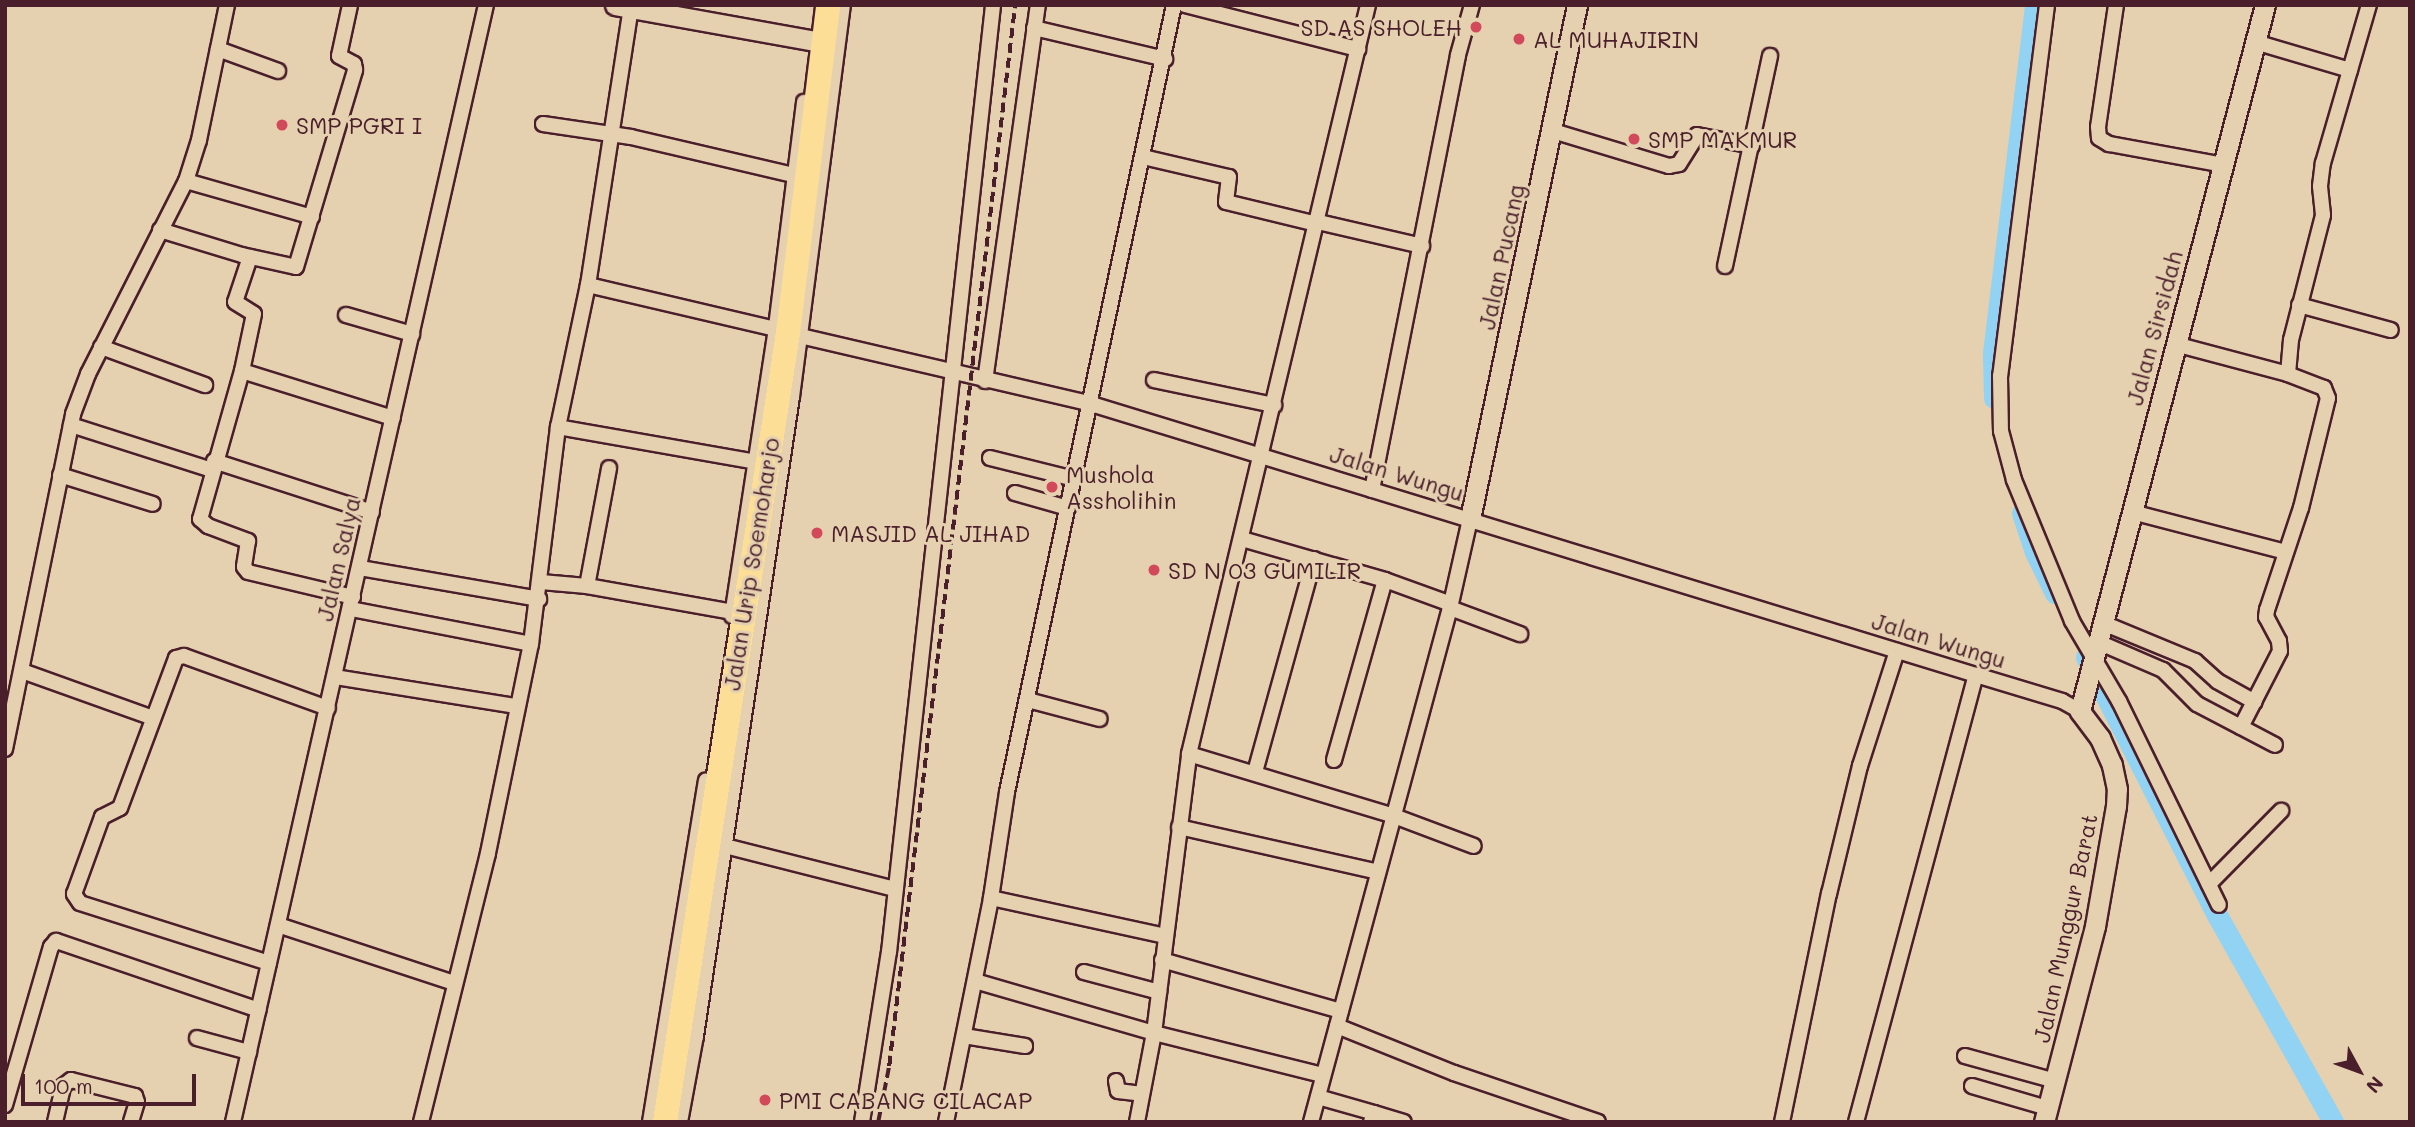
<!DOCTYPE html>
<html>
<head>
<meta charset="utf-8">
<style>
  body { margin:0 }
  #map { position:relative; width:2415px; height:1127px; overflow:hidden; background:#e5d1b0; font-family:Mali,sans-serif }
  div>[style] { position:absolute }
  .river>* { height:21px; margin:-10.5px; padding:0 10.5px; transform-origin:10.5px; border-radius:10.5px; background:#92d2f3 }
  .roads { filter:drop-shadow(2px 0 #4a1f2b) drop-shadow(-2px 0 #4a1f2b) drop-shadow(0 2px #4a1f2b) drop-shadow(0 -2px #4a1f2b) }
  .street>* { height:14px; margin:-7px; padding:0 7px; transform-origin:7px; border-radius:7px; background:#e5d1b0 }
  .secondary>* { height:19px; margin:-9.5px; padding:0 9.5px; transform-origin:9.5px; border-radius:9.5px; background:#e5d1b0 }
  .highway>* { height:24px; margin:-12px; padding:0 12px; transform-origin:12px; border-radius:12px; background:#fcde96 }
  .rail>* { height:3.5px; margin-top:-1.75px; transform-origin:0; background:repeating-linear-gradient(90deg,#4a1f2b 0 10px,transparent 0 15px) }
  .dots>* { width:19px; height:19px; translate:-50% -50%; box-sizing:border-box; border:4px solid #e5d1b0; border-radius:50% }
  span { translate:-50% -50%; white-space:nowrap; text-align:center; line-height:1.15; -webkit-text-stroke:6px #e5d1b0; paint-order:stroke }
  .poi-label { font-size:23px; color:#4a1f2b }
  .right { translate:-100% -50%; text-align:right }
  .left { translate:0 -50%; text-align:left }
  .street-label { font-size:23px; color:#4a1f2b }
  .frame { position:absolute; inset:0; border:7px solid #4a1f2b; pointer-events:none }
  .north { position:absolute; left:2324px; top:1036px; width:70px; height:70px; -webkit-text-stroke:5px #e5d1b0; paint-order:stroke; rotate:131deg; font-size:19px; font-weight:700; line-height:28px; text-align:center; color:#4a1f2b }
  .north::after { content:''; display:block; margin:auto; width:24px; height:32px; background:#4a1f2b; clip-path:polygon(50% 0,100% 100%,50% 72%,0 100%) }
  .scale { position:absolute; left:21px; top:1074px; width:175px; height:32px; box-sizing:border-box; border:4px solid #4a1f2b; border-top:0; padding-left:9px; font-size:21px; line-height:24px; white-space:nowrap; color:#4a1f2b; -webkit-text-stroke:5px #e5d1b0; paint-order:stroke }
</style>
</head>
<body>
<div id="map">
  <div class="river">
    <div style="left:1994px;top:398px;width:45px;rotate:-91.3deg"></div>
    <div style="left:1993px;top:353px;width:351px;rotate:-83.1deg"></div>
    <div style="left:2022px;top:513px;width:41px;rotate:71.6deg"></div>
    <div style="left:2035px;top:552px;width:46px;rotate:64deg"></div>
    <div style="left:2086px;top:657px;width:289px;rotate:63.1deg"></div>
    <div style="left:2217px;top:915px;width:237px;rotate:60.7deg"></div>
  </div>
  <div class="roads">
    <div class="street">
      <div style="left:1185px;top:5px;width:179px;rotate:14.3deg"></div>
      <div style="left:2047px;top:5px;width:374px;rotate:97.2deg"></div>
      <div style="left:2000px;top:376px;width:55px;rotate:89deg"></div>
      <div style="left:2001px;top:431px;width:51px;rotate:75.1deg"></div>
      <div style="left:2014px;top:480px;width:152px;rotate:67.6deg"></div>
      <div style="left:2072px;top:621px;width:93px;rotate:59.6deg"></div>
      <div style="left:2119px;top:701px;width:227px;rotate:63.9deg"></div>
      <div style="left:2116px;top:5px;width:123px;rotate:98.4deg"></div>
      <div style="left:2098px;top:127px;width:11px;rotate:85deg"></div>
      <div style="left:2099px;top:138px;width:12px;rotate:31deg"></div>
      <div style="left:2109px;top:144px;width:116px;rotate:10.4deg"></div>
      <div style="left:1034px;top:28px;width:135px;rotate:13.3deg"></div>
      <div style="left:2255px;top:42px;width:99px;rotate:16.4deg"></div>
      <div style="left:218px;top:49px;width:64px;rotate:20.1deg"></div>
      <div style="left:543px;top:124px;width:89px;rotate:8.4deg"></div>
      <div style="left:631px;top:137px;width:176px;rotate:13.2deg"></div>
      <div style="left:1553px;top:131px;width:121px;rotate:16.8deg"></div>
      <div style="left:1669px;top:166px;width:10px;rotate:-11deg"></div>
      <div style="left:1679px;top:164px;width:34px;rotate:-58deg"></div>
      <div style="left:1697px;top:135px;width:56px;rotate:11.3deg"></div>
      <div style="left:1143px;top:157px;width:88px;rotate:13.1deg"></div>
      <div style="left:1229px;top:177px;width:25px;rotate:97deg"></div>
      <div style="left:1226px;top:202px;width:94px;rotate:13.6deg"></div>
      <div style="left:186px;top:181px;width:131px;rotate:15.9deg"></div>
      <div style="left:1318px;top:222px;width:107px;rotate:13deg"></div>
      <div style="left:160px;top:230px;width:86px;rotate:17deg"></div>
      <div style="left:242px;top:255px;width:55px;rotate:12.5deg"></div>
      <div style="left:296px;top:267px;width:206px;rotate:-73.3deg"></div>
      <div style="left:355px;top:70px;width:6px;rotate:-99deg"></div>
      <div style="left:354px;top:64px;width:17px;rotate:-152deg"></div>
      <div style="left:339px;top:56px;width:52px;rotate:-77.8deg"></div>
      <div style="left:250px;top:257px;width:47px;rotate:108.4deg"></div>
      <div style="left:235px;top:302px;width:22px;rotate:32deg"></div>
      <div style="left:254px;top:314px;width:58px;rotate:101.9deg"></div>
      <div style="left:242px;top:371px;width:154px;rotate:105.8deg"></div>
      <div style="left:200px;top:519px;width:11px;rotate:41deg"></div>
      <div style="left:208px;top:526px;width:43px;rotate:20.6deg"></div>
      <div style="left:248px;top:541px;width:26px;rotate:99deg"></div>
      <div style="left:244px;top:567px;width:6px;rotate:51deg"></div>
      <div style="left:248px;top:572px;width:108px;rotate:13.4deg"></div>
      <div style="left:1725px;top:266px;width:215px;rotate:-77.9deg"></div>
      <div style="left:588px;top:285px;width:201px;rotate:13.2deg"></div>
      <div style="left:2299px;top:305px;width:95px;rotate:15.2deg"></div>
      <div style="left:346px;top:315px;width:69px;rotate:16.1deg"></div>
      <div style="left:796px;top:335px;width:300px;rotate:13.1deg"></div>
      <div style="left:1088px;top:403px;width:929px;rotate:17.03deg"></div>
      <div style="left:1976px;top:675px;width:90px;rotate:16.8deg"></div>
      <div style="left:2062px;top:701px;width:21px;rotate:29deg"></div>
      <div style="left:2175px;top:344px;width:117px;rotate:14.9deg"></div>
      <div style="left:101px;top:347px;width:111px;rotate:20.1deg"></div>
      <div style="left:242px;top:371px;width:158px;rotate:17.3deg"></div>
      <div style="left:1154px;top:380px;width:123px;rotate:11.8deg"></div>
      <div style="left:985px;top:381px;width:380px;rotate:-82deg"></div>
      <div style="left:71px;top:425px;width:148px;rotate:17.7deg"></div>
      <div style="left:558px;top:427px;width:207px;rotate:10deg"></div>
      <div style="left:990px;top:458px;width:87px;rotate:14deg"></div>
      <div style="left:214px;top:461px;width:166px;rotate:17.9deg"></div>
      <div style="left:60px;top:475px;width:97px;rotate:17.3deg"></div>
      <div style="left:1372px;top:490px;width:443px;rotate:-78.8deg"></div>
      <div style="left:1458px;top:55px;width:52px;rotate:-74.4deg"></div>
      <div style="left:1015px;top:493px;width:55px;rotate:15.8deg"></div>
      <div style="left:2132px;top:512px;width:159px;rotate:14.6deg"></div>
      <div style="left:1242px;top:539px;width:149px;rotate:16deg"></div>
      <div style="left:1385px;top:580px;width:70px;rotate:20deg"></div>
      <div style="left:360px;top:568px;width:182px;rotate:9.8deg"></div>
      <div style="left:541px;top:582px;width:46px;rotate:5deg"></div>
      <div style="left:587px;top:586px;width:154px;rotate:10.1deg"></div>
      <div style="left:587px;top:586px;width:120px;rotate:-79.4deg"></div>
      <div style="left:1450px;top:608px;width:75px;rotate:20.4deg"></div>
      <div style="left:351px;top:609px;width:183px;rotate:11deg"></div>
      <div style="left:732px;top:616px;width:292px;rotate:-81.3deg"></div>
      <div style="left:776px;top:327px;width:227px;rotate:-82.9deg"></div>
      <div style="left:2103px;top:623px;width:100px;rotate:22.4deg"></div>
      <div style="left:2195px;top:661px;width:30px;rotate:42deg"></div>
      <div style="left:2217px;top:681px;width:43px;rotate:28.9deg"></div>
      <div style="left:2098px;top:642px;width:71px;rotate:23.3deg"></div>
      <div style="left:2163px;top:670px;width:48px;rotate:45deg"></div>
      <div style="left:2197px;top:704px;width:88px;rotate:27.7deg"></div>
      <div style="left:22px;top:671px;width:139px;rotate:19.7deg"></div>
      <div style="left:335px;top:677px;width:183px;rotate:9.1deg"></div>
      <div style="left:1028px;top:700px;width:74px;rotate:14.8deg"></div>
      <div style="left:2241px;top:727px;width:85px;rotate:-62.8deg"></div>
      <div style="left:2280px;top:651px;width:10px;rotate:-96deg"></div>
      <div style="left:2279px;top:641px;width:27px;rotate:-118deg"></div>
      <div style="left:2266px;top:617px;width:7px;rotate:-82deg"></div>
      <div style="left:2267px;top:610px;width:108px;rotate:-71.6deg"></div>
      <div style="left:2301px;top:508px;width:113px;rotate:-76.2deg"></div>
      <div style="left:2328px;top:398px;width:11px;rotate:-112deg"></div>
      <div style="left:2324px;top:388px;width:39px;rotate:-159deg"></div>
      <div style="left:2288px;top:374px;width:34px;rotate:-85deg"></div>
      <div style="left:2291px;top:340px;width:129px;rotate:-75.6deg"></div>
      <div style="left:2323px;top:215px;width:29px;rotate:-96deg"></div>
      <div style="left:2320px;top:186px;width:23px;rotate:-83deg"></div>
      <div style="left:2323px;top:163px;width:165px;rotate:-73.8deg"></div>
      <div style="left:5px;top:749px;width:342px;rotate:-78.5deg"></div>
      <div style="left:73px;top:414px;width:43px;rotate:-69.4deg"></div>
      <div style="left:88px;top:374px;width:216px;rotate:-63.1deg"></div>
      <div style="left:186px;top:181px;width:43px;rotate:-72.4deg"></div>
      <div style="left:199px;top:140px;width:138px;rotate:-78.3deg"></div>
      <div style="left:1189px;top:754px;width:770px;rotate:-76.56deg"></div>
      <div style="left:1334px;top:760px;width:187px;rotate:-74.2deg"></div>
      <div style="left:1255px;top:772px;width:221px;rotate:-74.5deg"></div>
      <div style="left:1179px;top:827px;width:204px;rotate:12.7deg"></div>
      <div style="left:717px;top:844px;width:184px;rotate:14.2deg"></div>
      <div style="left:2209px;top:884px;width:103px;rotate:-45.4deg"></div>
      <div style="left:991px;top:898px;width:178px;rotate:12.3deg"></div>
      <div style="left:278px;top:925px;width:185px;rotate:18.2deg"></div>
      <div style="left:1162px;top:960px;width:186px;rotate:15.9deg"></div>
      <div style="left:269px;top:963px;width:198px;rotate:-162.4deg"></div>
      <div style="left:80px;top:903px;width:11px;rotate:-124deg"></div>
      <div style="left:74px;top:894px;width:82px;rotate:-70deg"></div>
      <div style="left:102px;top:817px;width:20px;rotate:-27deg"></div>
      <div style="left:120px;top:808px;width:160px;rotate:-69.5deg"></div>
      <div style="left:176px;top:658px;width:8px;rotate:-14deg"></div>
      <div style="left:184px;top:656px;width:153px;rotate:19.9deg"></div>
      <div style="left:1084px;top:972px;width:78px;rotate:14.9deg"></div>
      <div style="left:975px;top:981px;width:186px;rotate:16.2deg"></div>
      <div style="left:1154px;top:1033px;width:174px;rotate:14deg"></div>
      <div style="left:1337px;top:1026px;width:126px;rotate:21.9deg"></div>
      <div style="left:1454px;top:1073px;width:152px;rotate:18.8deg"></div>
      <div style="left:964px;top:1036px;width:62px;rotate:9.3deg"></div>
      <div style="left:197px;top:1038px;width:54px;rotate:15.1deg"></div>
      <div style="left:1965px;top:1056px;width:94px;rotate:15.4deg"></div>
      <div style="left:1116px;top:1081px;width:10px;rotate:79deg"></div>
      <div style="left:1118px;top:1091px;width:24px;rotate:7deg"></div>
      <div style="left:1972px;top:1086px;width:78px;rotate:16.3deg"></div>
      <div style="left:1318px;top:1097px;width:58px;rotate:15.9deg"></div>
      <div style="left:5px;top:1105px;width:165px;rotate:-73.8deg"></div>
      <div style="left:51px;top:947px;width:8px;rotate:-50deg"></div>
      <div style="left:56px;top:941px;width:214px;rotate:18.8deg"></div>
      <div style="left:55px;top:1122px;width:37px;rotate:-77deg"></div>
      <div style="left:63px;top:1086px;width:10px;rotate:-37deg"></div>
      <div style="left:71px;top:1080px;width:66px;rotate:14deg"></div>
      <div style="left:135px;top:1096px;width:6px;rotate:72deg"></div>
      <div style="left:137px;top:1102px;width:21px;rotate:107deg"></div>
      <div style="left:233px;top:1122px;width:1145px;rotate:-77.24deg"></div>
      <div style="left:421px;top:1122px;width:277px;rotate:-76deg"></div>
      <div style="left:488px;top:853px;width:213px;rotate:-78.4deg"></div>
      <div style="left:531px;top:644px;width:219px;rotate:-82.9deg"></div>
      <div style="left:558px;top:427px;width:145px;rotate:-78.1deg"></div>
      <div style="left:588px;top:285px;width:280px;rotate:-81.2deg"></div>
      <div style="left:650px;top:1122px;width:346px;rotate:-80.7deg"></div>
      <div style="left:680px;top:1122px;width:87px;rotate:-79.5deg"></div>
      <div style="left:696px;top:1036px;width:646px;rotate:-81.46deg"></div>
      <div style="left:792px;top:397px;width:395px;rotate:-82.6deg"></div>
      <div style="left:862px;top:1122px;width:172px;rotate:-81deg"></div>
      <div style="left:889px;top:952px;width:953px;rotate:-83.73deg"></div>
      <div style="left:946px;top:1122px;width:228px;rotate:-78.6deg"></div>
      <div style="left:991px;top:898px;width:107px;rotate:-81.4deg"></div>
      <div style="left:1007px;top:792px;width:805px;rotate:-78.02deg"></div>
      <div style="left:1137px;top:1122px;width:91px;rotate:-79.2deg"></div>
      <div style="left:1154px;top:1033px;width:281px;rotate:-82.8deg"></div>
      <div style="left:1189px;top:754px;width:214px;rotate:16.8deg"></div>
      <div style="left:1394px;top:816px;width:85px;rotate:20.6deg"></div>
      <div style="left:1311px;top:1122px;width:532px;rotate:-74.87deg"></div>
      <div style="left:1450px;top:608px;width:91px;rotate:-77.3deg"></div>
      <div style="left:1371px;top:1122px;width:9px;rotate:-72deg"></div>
      <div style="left:1374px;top:1113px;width:31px;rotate:17deg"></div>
      <div style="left:1782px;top:1122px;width:233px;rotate:-78.4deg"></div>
      <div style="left:1829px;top:894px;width:132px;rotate:-76.4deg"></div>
      <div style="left:1860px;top:766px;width:121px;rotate:-72.2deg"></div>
      <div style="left:1856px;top:1122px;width:463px;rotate:-75deg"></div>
    </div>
    <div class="secondary">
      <div style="left:615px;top:5px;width:220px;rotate:10.2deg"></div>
      <div style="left:1470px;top:519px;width:525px;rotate:-78.24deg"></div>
      <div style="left:2044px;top:1122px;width:203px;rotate:-75.4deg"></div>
      <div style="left:2095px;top:926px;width:122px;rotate:-80.1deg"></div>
      <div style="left:2116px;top:806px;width:17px;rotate:-87deg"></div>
      <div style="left:2117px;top:789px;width:25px;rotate:-102deg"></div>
      <div style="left:2112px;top:765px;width:30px;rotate:-114deg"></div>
      <div style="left:2100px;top:738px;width:34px;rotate:-127deg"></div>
      <div style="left:2080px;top:711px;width:730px;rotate:-75.32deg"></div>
    </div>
    <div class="highway">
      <div style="left:665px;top:1122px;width:799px;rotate:-81.14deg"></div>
      <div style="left:788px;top:333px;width:330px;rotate:-83deg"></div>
    </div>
  </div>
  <div class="rail">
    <div style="left:878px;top:1122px;width:57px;rotate:-78.9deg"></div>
    <div style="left:889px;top:1066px;width:1068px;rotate:-83.23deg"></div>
  </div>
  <div class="dots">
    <div style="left:1476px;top:27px;background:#d1495b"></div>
    <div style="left:1519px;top:39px;background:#d1495b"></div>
    <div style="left:282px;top:125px;background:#d1495b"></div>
    <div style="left:1634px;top:139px;background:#d1495b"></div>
    <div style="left:1052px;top:487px;background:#d1495b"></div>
    <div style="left:817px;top:533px;background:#d1495b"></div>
    <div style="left:1154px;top:570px;background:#d1495b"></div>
    <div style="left:765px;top:1100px;background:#d1495b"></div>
  </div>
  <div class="poi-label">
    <span class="right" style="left:1462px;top:27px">SD AS SHOLEH</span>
    <span class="left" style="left:1533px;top:39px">AL MUHAJIRIN</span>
    <span class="left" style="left:296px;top:125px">SMP PGRI I</span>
    <span class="left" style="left:1648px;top:139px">SMP MAKMUR</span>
    <span class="left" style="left:1066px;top:487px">Mushola<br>Assholihin</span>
    <span class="left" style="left:831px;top:533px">MASJID AL JIHAD</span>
    <span class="left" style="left:1168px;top:570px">SD N 03 GUMILIR</span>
    <span class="left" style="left:779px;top:1100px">PMI CABANG CILACAP</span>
  </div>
  <div class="street-label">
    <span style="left:1501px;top:257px;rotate:-78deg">Jalan Pucang</span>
    <span style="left:2154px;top:328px;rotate:-75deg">Jalan Sirsidah</span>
    <span style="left:1397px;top:473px;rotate:17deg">Jalan Wungu</span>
    <span style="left:338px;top:559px;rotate:-77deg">Jalan Salya</span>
    <span style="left:751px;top:564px;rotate:-81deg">Jalan Urip Soemoharjo</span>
    <span style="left:1939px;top:640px;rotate:17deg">Jalan Wungu</span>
    <span style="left:2065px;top:928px;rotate:-78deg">Jalan Munggur Barat</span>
  </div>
  <div class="frame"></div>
  <div class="north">N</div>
  <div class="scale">100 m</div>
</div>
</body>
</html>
